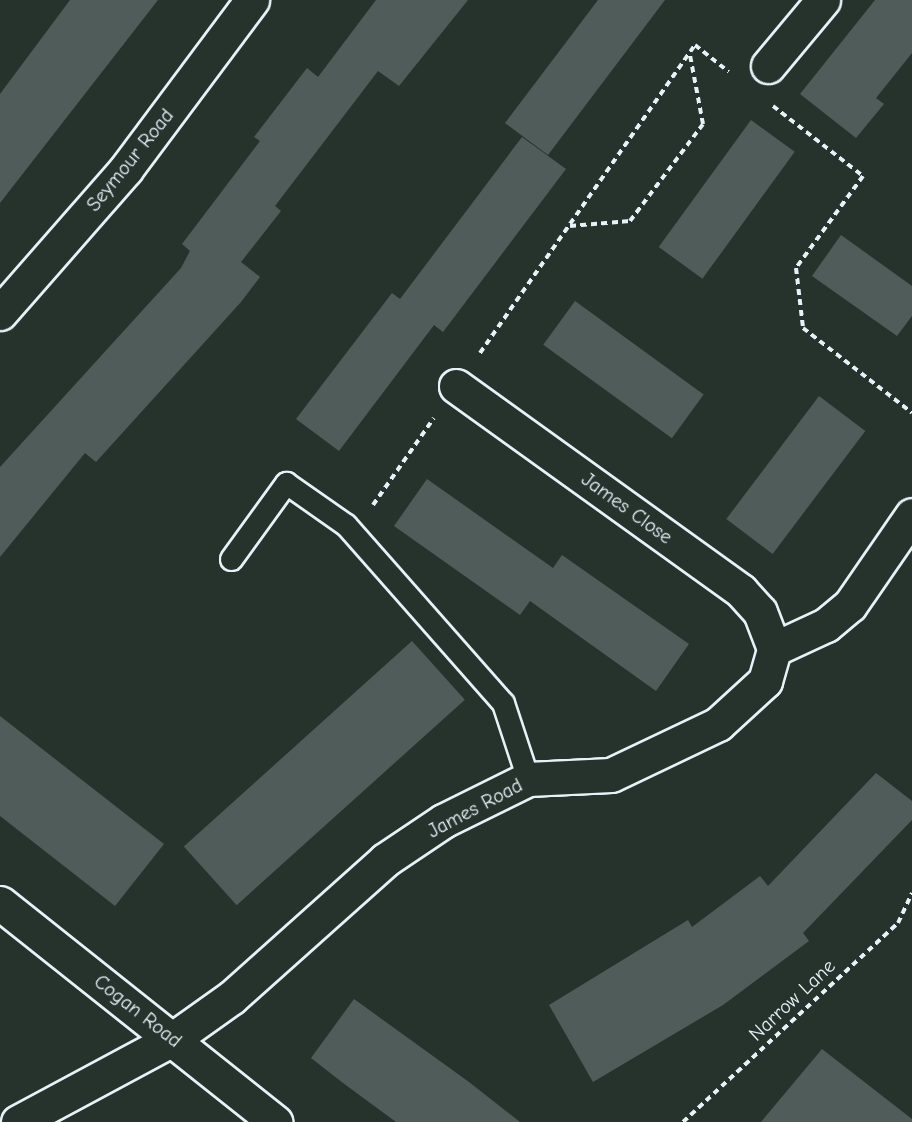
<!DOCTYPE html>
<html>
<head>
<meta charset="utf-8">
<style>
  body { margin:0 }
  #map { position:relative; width:912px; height:1122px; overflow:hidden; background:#26332d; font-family:"Comic Neue",sans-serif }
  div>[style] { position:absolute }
  .building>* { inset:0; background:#505c59; transform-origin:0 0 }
  .path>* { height:4px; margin-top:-2px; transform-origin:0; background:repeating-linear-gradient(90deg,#e8f1f8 0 6px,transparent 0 10.5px) }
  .roads { filter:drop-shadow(2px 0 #e8f1f8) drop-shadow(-2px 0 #e8f1f8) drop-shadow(0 2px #e8f1f8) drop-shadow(0 -2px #e8f1f8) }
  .lane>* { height:21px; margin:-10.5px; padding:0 10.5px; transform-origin:10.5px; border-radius:10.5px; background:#26332d }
  .street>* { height:33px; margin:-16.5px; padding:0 16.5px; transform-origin:16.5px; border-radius:16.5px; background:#26332d }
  span { translate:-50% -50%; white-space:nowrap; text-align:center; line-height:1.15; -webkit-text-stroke:4.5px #26332d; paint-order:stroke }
  .street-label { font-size:20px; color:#e8f1f8 }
</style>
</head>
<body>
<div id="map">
  <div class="building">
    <div style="clip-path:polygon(70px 0,158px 0,0 203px,0 94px)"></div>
    <div style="clip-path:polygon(376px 0,468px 0,399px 86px,378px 71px,275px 206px,281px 211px,241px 262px,260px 277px,241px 302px,96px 462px,85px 453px,0 557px,0 467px,181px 268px,190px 251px,182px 244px,260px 141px,254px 137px,307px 68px,318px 77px)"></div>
    <div style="clip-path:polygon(598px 0,665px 0,548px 155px,505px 123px)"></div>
    <div style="clip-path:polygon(875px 0,912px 0,912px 53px,876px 98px,884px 104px,856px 138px,800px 94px)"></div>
    <div style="left:751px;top:120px;width:54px;height:157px;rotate:36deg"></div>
    <div style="clip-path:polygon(522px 137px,566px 169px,443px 332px,434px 325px,339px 451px,296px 419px,392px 293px,400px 299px)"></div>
    <div style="clip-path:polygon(841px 235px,912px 286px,912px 316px,897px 336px,812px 276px)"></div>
    <div style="left:575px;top:301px;width:159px;height:54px;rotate:36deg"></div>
    <div style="left:819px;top:396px;width:58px;height:154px;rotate:37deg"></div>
    <div style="clip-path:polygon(427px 479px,553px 568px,562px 555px,689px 644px,656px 691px,530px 601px,520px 615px,394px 526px)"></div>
    <div style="left:412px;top:641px;width:79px;height:307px;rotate:48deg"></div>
    <div style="clip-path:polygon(0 716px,164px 844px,115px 906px,0 816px)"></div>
    <div style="clip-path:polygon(876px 773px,912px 801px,912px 820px,803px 933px,809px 941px,723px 1005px,593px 1082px,549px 1005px,688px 920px,692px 927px,760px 876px,768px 886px)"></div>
    <div style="clip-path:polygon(354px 999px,469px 1082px,520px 1122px,396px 1122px,343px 1083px,311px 1058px)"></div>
    <div style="clip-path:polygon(822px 1049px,912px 1119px,912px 1122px,761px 1122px)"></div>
  </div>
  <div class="path">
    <div style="left:773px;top:106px;width:114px;rotate:37.9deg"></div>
    <div style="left:863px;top:176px;width:114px;rotate:126.1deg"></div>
    <div style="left:796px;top:268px;width:60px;rotate:83.3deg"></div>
    <div style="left:803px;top:328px;width:138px;rotate:37.9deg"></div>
    <div style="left:570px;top:226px;width:60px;rotate:-4.8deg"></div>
    <div style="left:630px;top:221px;width:121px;rotate:-53deg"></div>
    <div style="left:703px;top:124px;width:70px;rotate:-100.7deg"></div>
    <div style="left:480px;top:353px;width:376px;rotate:-55.1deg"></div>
    <div style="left:695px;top:45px;width:43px;rotate:38.5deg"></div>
    <div style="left:373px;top:505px;width:106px;rotate:-55deg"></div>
    <div style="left:683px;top:1122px;width:293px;rotate:-42.8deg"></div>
    <div style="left:898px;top:923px;width:33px;rotate:-65deg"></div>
  </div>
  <div class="roads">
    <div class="lane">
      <div style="left:231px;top:559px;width:94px;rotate:-54.1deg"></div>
      <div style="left:286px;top:483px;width:73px;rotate:35deg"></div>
      <div style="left:346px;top:525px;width:237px;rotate:48.6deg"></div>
      <div style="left:503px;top:703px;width:80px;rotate:71.8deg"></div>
    </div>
    <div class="street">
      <div style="left:768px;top:66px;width:86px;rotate:-50.2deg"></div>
      <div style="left:0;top:313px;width:191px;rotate:-48.8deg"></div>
      <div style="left:126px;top:169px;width:211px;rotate:-53.3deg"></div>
      <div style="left:456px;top:386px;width:351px;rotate:35.7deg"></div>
      <div style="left:741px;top:591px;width:28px;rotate:48deg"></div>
      <div style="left:760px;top:612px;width:40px;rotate:69deg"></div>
      <div style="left:0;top:903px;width:352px;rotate:38.5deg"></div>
      <div style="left:18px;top:1122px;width:176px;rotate:-28.2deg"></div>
      <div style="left:173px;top:1039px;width:72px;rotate:-35.4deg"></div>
      <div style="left:232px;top:997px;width:205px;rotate:-41.8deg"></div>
      <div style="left:385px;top:860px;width:70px;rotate:-33.9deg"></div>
      <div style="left:443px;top:821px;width:95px;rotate:-26.3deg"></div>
      <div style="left:528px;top:779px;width:83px;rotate:-2.8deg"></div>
      <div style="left:611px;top:775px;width:119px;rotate:-25.5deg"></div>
      <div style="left:718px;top:724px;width:64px;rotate:-42.5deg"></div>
      <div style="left:765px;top:681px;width:33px;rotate:-74deg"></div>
      <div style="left:774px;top:649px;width:57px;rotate:-24.8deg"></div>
      <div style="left:826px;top:625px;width:31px;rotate:-40deg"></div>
      <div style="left:850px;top:605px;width:109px;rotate:-55.4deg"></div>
    </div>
  </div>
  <div class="street-label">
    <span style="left:130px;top:160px;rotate:-51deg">Seymour Road</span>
    <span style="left:627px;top:508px;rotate:36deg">James Close</span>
    <span style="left:475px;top:808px;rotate:-28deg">James Road</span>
    <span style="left:792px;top:1000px;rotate:-43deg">Narrow Lane</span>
    <span style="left:138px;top:1011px;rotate:38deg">Cogan Road</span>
  </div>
</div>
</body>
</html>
